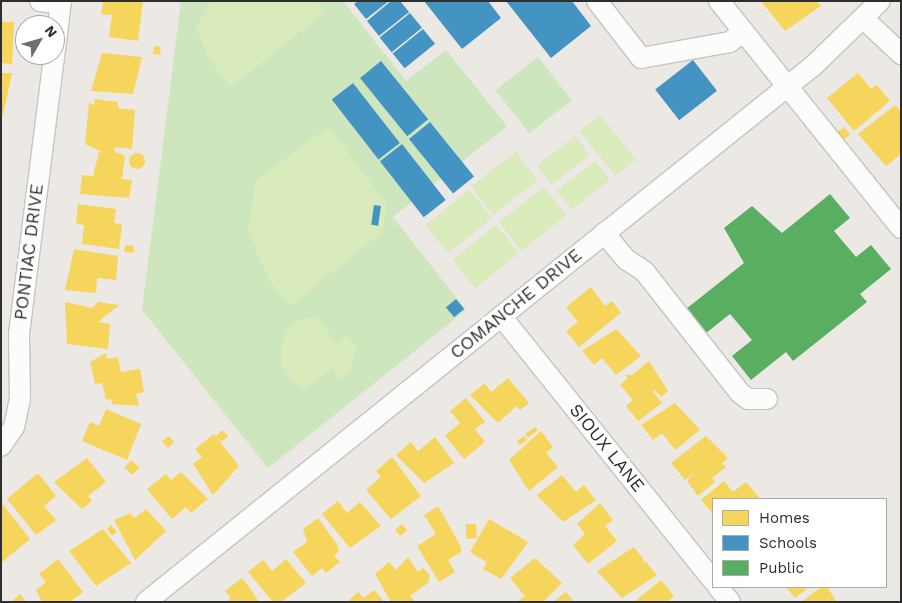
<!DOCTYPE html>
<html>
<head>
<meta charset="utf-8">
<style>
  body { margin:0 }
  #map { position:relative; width:902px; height:603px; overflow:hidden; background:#ece8e4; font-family:"Work Sans",sans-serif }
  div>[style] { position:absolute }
  .green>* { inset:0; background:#cee6be; transform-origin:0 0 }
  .pitch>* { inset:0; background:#d9eabb; transform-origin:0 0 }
  .homes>* { inset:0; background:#f6d55c; transform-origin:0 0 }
  .round { border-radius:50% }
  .schools>* { inset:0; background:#4393c3; transform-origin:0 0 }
  .public>* { inset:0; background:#5aae61 }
  .roads { filter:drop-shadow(1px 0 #c5c4c5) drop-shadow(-1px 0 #c5c4c5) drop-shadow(0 1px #c5c4c5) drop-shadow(0 -1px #c5c4c5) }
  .minor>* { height:20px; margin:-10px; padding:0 10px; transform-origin:10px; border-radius:10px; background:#fcfcfb }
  span { translate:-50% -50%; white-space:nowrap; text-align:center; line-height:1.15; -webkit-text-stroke:5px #fff; paint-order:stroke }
  .street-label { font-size:18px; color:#2e2e2e }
  .frame { position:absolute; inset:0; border:2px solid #2e2e2e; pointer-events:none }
  .legend { position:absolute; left:712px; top:498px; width:175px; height:90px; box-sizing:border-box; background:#fff; border:1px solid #ababab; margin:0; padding:6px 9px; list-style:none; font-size:15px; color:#2e2e2e }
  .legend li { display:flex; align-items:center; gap:10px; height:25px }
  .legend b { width:25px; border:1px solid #ababab }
  .north { position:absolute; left:15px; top:15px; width:50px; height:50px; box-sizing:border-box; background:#fff; border:1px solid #ababab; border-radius:50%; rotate:52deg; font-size:14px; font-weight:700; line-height:20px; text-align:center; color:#2e2e2e }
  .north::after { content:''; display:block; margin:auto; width:18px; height:22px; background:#706f6e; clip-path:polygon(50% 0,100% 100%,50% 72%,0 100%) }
</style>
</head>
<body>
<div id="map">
  <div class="green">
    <div style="clip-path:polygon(181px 1px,343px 1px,406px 81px,446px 50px,507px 126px,393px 217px,466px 310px,268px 468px,142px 310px)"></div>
    <div style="left:538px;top:57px;width:55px;height:54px;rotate:52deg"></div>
  </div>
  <div class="pitch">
    <div style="clip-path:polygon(211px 1px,317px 1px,325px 12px,231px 87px,210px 61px,196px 28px)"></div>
    <div style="left:600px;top:115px;width:57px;height:26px;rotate:51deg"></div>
    <div style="clip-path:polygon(328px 126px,387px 204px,383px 232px,291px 305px,270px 282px,248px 232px,255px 182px)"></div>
    <div style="left:575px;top:136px;width:24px;height:48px;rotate:52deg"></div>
    <div style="left:516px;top:152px;width:36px;height:56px;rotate:53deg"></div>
    <div style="left:595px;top:161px;width:24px;height:48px;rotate:52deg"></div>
    <div style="left:544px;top:187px;width:36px;height:57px;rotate:52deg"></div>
    <div style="left:469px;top:190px;width:36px;height:56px;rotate:51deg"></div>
    <div style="left:496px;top:225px;width:36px;height:56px;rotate:51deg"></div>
    <div style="clip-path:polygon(317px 316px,337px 344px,347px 336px,356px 347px,351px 373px,339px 380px,332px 368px,304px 389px,289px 379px,281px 363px,281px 345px,288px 330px,301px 320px)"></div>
  </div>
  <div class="homes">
    <div style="clip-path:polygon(103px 1px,143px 1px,138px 41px,109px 37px,112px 15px,101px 14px)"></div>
    <div style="clip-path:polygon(761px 1px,817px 1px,821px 6px,785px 31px)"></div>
    <div style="clip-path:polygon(1px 22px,14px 22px,12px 64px,1px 63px)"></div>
    <div style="left:154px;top:46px;width:7px;height:8px;rotate:8deg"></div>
    <div style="clip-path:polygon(102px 53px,142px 57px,133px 94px,91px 91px)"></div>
    <div style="clip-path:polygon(1px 73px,12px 73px,3px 115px,1px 114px)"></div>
    <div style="clip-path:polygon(858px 73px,871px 89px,877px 85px,890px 101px,854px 131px,827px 98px)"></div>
    <div style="clip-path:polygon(95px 99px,118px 102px,118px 108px,135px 110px,132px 149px,115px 147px,114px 151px,125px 156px,122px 179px,132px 180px,129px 198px,80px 194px,82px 175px,93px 176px,99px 152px,104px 153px,85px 144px,89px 103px,94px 104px)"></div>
    <div style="clip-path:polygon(895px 105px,901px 111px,901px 154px,886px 166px,858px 134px)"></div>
    <div style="clip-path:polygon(844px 127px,850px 134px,844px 140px,837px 132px)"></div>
    <div class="round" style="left:129px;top:153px;width:16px;height:16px"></div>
    <div style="clip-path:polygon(78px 204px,116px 209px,114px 223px,122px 224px,119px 249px,82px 244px,84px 225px,76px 224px)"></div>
    <div style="left:125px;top:245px;width:9px;height:7px;rotate:6deg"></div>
    <div style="clip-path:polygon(74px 249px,118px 256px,116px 280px,97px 278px,96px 293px,65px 290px)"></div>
    <div style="clip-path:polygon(591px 287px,605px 306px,612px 301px,621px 313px,579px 347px,566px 331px,578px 322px,566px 307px)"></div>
    <div style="clip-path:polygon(65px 302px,92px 308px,98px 302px,119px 305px,98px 322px,110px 324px,108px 349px,67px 344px)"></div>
    <div style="clip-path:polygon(616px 329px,641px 356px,616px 375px,602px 358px,594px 365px,582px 351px)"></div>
    <div style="clip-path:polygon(106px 353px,107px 359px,118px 357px,121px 372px,140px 369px,144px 392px,136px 394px,139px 406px,112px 404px,111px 399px,106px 400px,102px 383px,95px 384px,90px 362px)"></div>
    <div style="clip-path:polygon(649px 361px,668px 391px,661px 397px,655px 390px,653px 392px,662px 403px,638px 421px,626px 406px,633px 400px,620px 385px,628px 378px,625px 375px,632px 375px)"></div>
    <div style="clip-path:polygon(508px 378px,529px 403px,520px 410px,517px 406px,498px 423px,470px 395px,485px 383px,491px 392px)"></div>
    <div style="clip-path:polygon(466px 398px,485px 422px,475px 429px,485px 442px,464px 459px,445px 436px,460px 423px,450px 411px)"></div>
    <div style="clip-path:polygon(675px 403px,700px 430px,675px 450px,662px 433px,653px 440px,641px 425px)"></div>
    <div style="clip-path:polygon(106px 409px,141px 424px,127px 460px,82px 441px,90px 422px,99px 426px)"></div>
    <div style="clip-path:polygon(535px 427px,538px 430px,528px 438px,525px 434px)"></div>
    <div style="left:223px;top:430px;width:8px;height:9px;rotate:50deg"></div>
    <div style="clip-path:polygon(541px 431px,553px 447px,546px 453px,558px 467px,529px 491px,509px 460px)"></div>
    <div style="clip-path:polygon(214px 434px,239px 466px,213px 495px,193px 464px,202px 457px,195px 449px)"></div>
    <div style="clip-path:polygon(169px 436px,174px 442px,168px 448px,162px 441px)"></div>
    <div style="left:524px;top:436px;width:5px;height:9px;rotate:53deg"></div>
    <div style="clip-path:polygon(706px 436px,728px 458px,722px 463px,726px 467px,712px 478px,715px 482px,698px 496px,687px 481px,694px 473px,685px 480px,671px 463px)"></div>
    <div style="clip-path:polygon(435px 437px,454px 463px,424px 483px,396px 455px,411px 442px,418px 451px)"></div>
    <div style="clip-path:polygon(392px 457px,421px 496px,391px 519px,366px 490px,381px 477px,376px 471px)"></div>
    <div style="clip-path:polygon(87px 458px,106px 482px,88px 496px,92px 501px,82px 509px,54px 482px)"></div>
    <div style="left:131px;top:460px;width:11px;height:10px;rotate:41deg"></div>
    <div style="clip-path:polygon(181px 472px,208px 499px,191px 513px,186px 507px,172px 519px,147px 489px,166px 474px,171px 480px)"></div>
    <div style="clip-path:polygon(38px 473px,56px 496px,44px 506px,56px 520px,36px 535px,7px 499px)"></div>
    <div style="clip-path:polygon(562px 475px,576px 492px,584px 485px,596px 500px,563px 522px,537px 495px)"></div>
    <div style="clip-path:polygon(724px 481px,733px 492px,746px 482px,760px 499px,713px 499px,713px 514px,701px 500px)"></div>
    <div style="clip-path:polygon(338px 501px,347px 513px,360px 502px,381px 526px,350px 548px,322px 514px)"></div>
    <div style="clip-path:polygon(1px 502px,30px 539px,1px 563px)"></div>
    <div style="clip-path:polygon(600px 503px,613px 520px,605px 526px,617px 541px,588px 564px,573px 545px,585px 534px,577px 524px)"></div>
    <div style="clip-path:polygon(438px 506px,461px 547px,461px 552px,448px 560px,455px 572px,439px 582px,417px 546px,436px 534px,424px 515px)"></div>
    <div style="clip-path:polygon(146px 509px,166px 531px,135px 560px,114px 520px,130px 513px,135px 518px)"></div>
    <div style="clip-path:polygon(318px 518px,336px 543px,339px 551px,334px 555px,340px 562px,326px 573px,322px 568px,312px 576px,293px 552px,307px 542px,303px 529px)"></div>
    <div style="clip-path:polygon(489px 519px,528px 542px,501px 579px,483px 569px,487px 562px,470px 552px)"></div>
    <div style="left:402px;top:524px;width:8px;height:9px;rotate:50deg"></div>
    <div style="clip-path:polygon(466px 524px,476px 524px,477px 538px,466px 539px)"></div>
    <div style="clip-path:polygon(111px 525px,117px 532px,112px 536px,107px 529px)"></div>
    <div style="clip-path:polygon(103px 529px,131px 563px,96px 586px,69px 551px)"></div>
    <div style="clip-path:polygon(634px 547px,644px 560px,642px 563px,645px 561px,657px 575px,622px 598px,597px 571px)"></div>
    <div style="clip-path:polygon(408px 557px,418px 572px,423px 568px,430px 576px,428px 583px,410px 596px,415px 602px,391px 602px,375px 574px,389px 562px,396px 570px)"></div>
    <div style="clip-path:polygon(535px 558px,562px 583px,543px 602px,517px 602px,525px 596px,510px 578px)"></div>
    <div style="clip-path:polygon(58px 559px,83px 592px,70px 602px,42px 602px,36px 590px,46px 582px,39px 574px)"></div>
    <div style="clip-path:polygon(286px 559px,306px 583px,281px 602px,273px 602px,248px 572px,263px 560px,272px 571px)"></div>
    <div style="clip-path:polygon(242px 578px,249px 587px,259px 602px,226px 602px,231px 598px,225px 591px)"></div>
    <div style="clip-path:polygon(661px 580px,674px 596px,667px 602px,634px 602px)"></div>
    <div style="clip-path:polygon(786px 587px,809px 587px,795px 598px)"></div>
    <div style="clip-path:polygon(821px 587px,827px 587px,837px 602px,801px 602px)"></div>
    <div style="clip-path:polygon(374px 590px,384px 602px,347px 602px,358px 592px,364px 598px)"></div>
    <div style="clip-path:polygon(566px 592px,574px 602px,553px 602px)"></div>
    <div style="clip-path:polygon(20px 594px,26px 602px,11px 602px)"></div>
  </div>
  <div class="schools">
    <div style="clip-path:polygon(358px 1px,389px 1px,366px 19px,354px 4px)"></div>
    <div style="clip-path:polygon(391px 1px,400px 1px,409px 12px,379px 36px,367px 21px)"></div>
    <div style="clip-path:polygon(424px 1px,488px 1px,501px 18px,462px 49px)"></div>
    <div style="clip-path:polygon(506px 1px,572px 1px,591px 26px,551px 58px)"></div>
    <div style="left:410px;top:13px;width:19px;height:39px;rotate:51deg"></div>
    <div style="left:423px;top:29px;width:19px;height:39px;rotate:51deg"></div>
    <div style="left:693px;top:60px;width:39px;height:48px;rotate:52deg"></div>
    <div style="left:381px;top:61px;width:75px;height:27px;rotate:51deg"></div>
    <div style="left:353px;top:83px;width:76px;height:27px;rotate:52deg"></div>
    <div style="left:430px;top:122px;width:70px;height:27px;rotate:51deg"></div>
    <div style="left:402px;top:144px;width:71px;height:28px;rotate:52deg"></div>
    <div style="left:374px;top:205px;width:7px;height:20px;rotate:8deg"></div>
    <div style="left:456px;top:299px;width:13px;height:13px;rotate:51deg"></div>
  </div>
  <div class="public">
    <div style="clip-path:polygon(830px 194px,850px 218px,834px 231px,856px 257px,871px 245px,891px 269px,860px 294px,867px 302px,793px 361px,786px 352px,751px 380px,732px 356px,752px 340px,730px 314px,706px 333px,686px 309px,744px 263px,724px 228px,752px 206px,782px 233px)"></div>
  </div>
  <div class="roads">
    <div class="minor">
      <div style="left:40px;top:1px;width:21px;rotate:8deg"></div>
      <div style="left:597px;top:1px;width:72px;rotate:52.3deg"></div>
      <div style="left:641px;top:58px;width:90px;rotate:-10.2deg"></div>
      <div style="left:730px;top:42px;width:17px;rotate:-40deg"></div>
      <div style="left:719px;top:1px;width:291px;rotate:51.3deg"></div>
      <div style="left:865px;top:20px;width:50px;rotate:43.4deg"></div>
      <div style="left:55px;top:51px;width:50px;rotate:-83.2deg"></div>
      <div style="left:604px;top:233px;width:35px;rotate:50deg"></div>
      <div style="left:627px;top:260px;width:20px;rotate:33deg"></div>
      <div style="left:644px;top:271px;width:155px;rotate:51.8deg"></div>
      <div style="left:740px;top:393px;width:10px;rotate:37deg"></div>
      <div style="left:748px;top:399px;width:19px"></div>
      <div style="left:501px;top:316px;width:339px;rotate:51.3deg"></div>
      <div style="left:1px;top:446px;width:23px;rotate:-56deg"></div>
      <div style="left:14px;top:427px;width:29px;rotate:-78deg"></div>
      <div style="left:20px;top:399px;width:65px;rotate:-90.9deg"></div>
      <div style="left:19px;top:334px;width:281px;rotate:-82.8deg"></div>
      <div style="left:718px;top:587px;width:19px;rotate:51deg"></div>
      <div style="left:146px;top:602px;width:856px;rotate:-38.79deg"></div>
      <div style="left:813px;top:66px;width:93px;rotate:-44.1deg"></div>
    </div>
  </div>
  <div class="street-label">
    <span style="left:29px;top:252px;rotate:-83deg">PONTIAC DRIVE</span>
    <span style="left:516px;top:304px;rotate:-39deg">COMANCHE DRIVE</span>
    <span style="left:607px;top:448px;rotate:51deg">SIOUX LANE</span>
  </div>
  <div class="frame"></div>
  <ul class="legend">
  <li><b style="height:14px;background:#f6d55c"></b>Homes</li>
  <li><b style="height:14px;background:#4393c3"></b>Schools</li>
  <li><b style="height:14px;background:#5aae61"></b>Public</li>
  </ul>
  <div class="north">N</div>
</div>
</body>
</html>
